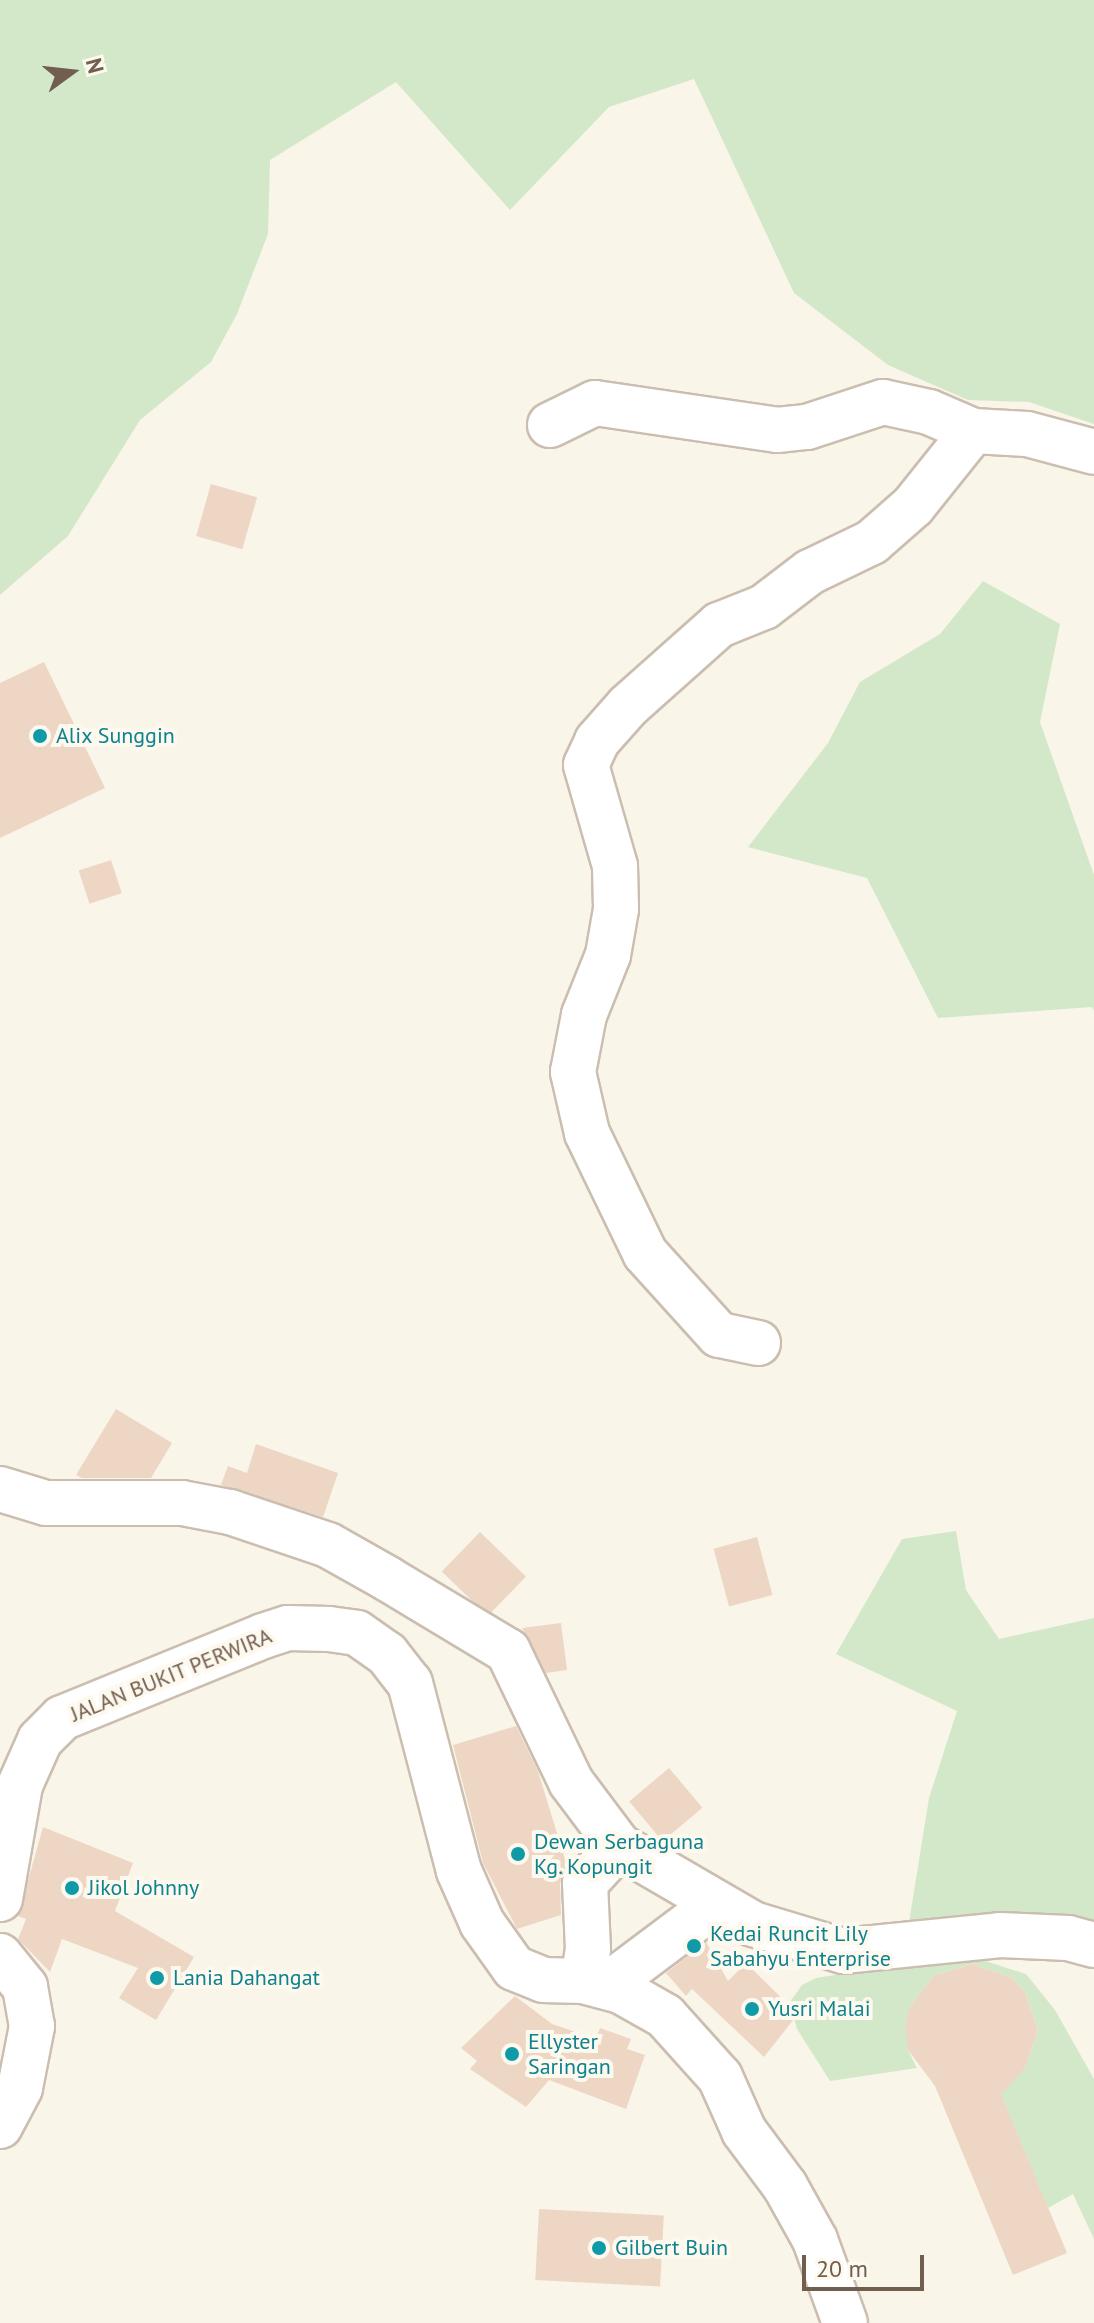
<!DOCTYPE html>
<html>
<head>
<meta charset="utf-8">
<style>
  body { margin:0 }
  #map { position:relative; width:1094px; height:2323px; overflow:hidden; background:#faf5e9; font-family:"PT Sans",sans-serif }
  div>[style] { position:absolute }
  .green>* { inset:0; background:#d3e7c9 }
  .building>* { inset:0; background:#edd7c4; transform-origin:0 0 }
  .roads { filter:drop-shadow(2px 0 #cbbeb0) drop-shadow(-2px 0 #cbbeb0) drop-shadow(0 2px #cbbeb0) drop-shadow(0 -2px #cbbeb0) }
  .minor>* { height:44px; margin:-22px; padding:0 22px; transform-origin:22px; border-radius:22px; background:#fff }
  .dots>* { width:22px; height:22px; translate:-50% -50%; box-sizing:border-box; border:4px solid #fdf9ef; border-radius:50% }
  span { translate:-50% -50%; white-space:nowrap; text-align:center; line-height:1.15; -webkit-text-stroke:8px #fdf9ef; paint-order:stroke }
  .culture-label { font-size:22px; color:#0d838f }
  .left { translate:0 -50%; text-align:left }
  .street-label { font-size:22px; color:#725e4f }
  .north { position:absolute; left:32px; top:32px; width:80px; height:80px; -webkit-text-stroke:6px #fdf9ef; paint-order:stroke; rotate:75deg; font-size:22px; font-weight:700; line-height:32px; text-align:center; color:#725e4f }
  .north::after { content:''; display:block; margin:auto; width:28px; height:36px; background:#725e4f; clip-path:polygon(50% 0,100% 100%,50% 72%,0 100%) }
  .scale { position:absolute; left:802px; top:2255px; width:122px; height:36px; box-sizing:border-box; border:4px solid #725e4f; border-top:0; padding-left:10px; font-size:24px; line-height:28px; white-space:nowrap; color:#725e4f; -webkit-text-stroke:6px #fdf9ef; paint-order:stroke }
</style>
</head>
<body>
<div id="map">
  <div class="green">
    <div style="clip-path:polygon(0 0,1094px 0,1094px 424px,1029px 402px,968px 400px,888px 365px,794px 293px,694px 79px,609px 107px,510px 210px,396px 82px,270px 160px,268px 234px,237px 314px,211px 362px,140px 420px,68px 536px,0 595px)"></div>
    <div style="clip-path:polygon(983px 581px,1060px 624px,1040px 722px,1094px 875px,1094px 1011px,1092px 1007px,938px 1018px,867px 878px,748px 847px,828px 743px,860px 682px,940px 634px)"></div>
    <div style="clip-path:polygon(956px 1531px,966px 1590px,999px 1639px,1094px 1618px,1094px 1934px,907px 1935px,929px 1798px,957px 1711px,836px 1654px,902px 1539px)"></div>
    <div style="clip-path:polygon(937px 1958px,976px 1958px,1026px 1974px,1055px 2010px,1094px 2079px,1094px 2239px,1073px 2194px,1048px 2208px,1000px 2092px,1024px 2070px,1038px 2031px,1025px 1992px,1011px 1977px,972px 1964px,933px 1976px,909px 2008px,908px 2050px,917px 2068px,830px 2081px,797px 2029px,790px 2002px,802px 1985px,816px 1978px)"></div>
  </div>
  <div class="building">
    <div style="left:211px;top:484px;width:48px;height:54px;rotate:16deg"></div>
    <div style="clip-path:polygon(44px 662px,105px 788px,0 838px,0 683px)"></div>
    <div style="left:111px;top:860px;width:35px;height:34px;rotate:72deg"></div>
    <div style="clip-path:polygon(116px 1409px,172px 1443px,151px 1478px,82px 1478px,76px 1475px)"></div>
    <div style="clip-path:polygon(256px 1444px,338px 1473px,323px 1517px,221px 1485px,228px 1466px,247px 1473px)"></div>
    <div style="left:480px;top:1532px;width:64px;height:55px;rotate:44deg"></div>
    <div style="left:757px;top:1537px;width:60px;height:45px;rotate:75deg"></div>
    <div style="clip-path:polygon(561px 1623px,567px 1670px,546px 1673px,522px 1628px)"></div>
    <div style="clip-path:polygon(516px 1726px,538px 1771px,567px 1866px,560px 1884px,561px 1915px,517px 1929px,483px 1863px,453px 1745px)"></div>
    <div style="left:669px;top:1768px;width:52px;height:52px;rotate:50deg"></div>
    <div style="clip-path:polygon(43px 1827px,133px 1863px,115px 1911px,194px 1957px,156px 2020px,119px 1998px,138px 1968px,62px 1939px,50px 1972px,18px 1939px,26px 1919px,18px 1916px)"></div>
    <div style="clip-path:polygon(706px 1942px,728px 1981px,746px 1963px,798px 2014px,764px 2057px,692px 1989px,686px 1996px,666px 1973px)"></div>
    <div style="clip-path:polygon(972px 1964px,1011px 1977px,1025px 1992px,1038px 2031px,1024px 2070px,1001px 2094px,1067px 2253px,1013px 2275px,935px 2086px,908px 2050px,905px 2029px,909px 2008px,933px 1976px)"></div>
    <div style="clip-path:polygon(515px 1996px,552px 2024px,596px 2039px,600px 2028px,631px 2039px,627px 2049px,645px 2055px,626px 2109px,549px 2080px,526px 2107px,470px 2069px,477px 2061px,461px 2048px)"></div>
    <div style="left:539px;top:2209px;width:125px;height:71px;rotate:3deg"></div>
  </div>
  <div class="roads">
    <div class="minor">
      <div style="left:550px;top:425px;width:50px;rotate:-26.1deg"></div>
      <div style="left:595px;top:403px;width:184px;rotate:8.4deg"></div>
      <div style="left:777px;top:430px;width:30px;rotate:-6deg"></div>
      <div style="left:807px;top:427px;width:80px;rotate:-18.2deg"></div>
      <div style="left:883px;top:402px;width:47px;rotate:12.3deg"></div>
      <div style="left:929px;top:412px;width:48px;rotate:23.4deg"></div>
      <div style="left:973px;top:431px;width:54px;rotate:3.2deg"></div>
      <div style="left:1027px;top:434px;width:69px;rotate:15deg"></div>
      <div style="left:758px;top:1343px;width:40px;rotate:-168deg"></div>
      <div style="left:719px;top:1335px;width:110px;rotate:-132.1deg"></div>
      <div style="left:645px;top:1253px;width:133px;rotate:-115.8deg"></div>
      <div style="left:587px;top:1133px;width:63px;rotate:-102.9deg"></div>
      <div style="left:573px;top:1072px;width:58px;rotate:-79.1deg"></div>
      <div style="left:584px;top:1015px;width:65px;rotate:-68.2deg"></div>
      <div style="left:608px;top:955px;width:47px;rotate:-80.1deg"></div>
      <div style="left:616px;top:909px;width:43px;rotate:-91.3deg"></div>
      <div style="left:615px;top:866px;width:105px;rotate:-106deg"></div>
      <div style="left:586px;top:765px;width:26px;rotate:-65deg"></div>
      <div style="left:597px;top:741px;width:47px;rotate:-48.5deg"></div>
      <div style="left:628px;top:706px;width:122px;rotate:-41.7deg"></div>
      <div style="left:719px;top:625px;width:48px;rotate:-21.8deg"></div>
      <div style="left:764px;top:607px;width:58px;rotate:-37.3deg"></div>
      <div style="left:810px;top:572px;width:69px;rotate:-25.8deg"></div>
      <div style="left:872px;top:542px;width:55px;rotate:-41.3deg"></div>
      <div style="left:913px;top:506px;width:96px;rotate:-51.3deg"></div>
      <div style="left:0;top:1489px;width:48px;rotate:16.9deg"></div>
      <div style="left:46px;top:1503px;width:136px"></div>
      <div style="left:182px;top:1503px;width:49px;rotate:10.6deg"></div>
      <div style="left:230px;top:1512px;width:103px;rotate:18.6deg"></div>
      <div style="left:328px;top:1545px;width:69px;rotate:29.5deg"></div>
      <div style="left:388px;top:1579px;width:140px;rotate:31deg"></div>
      <div style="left:508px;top:1651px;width:145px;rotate:64.3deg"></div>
      <div style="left:571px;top:1782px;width:80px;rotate:53.1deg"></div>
      <div style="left:619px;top:1846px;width:155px;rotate:30.2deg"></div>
      <div style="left:753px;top:1924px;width:94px;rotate:16.7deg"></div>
      <div style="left:843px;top:1951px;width:158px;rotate:-5.8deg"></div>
      <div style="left:1000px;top:1935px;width:68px;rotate:2.5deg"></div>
      <div style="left:1068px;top:1938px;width:27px;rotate:15deg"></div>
      <div style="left:619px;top:1846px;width:50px;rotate:132.6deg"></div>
      <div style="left:585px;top:1883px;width:66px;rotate:87.4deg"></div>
      <div style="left:588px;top:1949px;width:32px;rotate:99deg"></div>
      <div style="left:583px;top:1981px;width:39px;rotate:15deg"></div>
      <div style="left:621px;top:1991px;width:51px;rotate:29.6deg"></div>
      <div style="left:665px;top:2016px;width:82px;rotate:48deg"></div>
      <div style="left:720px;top:2077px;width:59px;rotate:66deg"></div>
      <div style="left:744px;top:2131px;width:69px;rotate:53.3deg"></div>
      <div style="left:785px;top:2186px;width:62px;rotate:60.9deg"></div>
      <div style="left:815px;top:2240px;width:88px;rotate:70.1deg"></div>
      <div style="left:0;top:1899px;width:116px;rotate:-80deg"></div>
      <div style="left:20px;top:1785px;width:49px;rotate:-66deg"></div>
      <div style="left:40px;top:1740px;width:31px;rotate:-45deg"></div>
      <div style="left:62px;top:1718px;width:217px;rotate:-22.2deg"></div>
      <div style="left:263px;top:1636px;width:26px;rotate:-18deg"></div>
      <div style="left:288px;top:1628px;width:41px;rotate:1.4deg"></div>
      <div style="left:329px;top:1629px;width:28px;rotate:8deg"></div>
      <div style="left:357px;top:1633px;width:37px;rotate:35deg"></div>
      <div style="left:387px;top:1654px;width:37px;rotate:52deg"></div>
      <div style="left:410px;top:1683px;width:194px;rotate:75.4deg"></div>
      <div style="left:459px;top:1871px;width:57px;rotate:66.1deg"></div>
      <div style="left:482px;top:1923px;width:55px;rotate:54.6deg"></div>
      <div style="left:514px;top:1968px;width:31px;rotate:22deg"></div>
      <div style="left:543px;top:1980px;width:40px;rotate:1.4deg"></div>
      <div style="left:0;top:1956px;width:40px;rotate:51deg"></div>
      <div style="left:25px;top:1987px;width:40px;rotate:80deg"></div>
      <div style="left:32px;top:2026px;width:63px;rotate:101deg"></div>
      <div style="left:20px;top:2088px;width:43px;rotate:117.8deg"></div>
      <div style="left:621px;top:1991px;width:16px;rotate:-90deg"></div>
      <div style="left:621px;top:1975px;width:119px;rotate:-36.8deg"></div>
    </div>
  </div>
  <div class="dots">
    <div style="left:40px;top:736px;background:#0f9aa8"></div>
    <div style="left:518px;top:1854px;background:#0f9aa8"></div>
    <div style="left:72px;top:1888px;background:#0f9aa8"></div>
    <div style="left:694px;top:1946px;background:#0f9aa8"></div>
    <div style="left:157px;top:1978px;background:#0f9aa8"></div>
    <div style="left:752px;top:2009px;background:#0f9aa8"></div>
    <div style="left:512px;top:2054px;background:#0f9aa8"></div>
    <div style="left:599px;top:2248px;background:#0f9aa8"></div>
  </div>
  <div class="culture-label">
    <span class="left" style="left:56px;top:736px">Alix Sunggin</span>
    <span class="left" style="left:534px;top:1854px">Dewan Serbaguna<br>Kg. Kopungit</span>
    <span class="left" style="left:88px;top:1888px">Jikol Johnny</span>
    <span class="left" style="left:710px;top:1946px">Kedai Runcit Lily<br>Sabahyu Enterprise</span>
    <span class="left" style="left:173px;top:1978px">Lania Dahangat</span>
    <span class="left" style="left:768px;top:2009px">Yusri Malai</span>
    <span class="left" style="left:528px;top:2054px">Ellyster<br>Saringan</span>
    <span class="left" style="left:615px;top:2248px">Gilbert Buin</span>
  </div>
  <div class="street-label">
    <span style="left:171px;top:1675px;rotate:-22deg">JALAN BUKIT PERWIRA</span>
  </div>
  <div class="north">N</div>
  <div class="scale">20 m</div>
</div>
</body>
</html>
